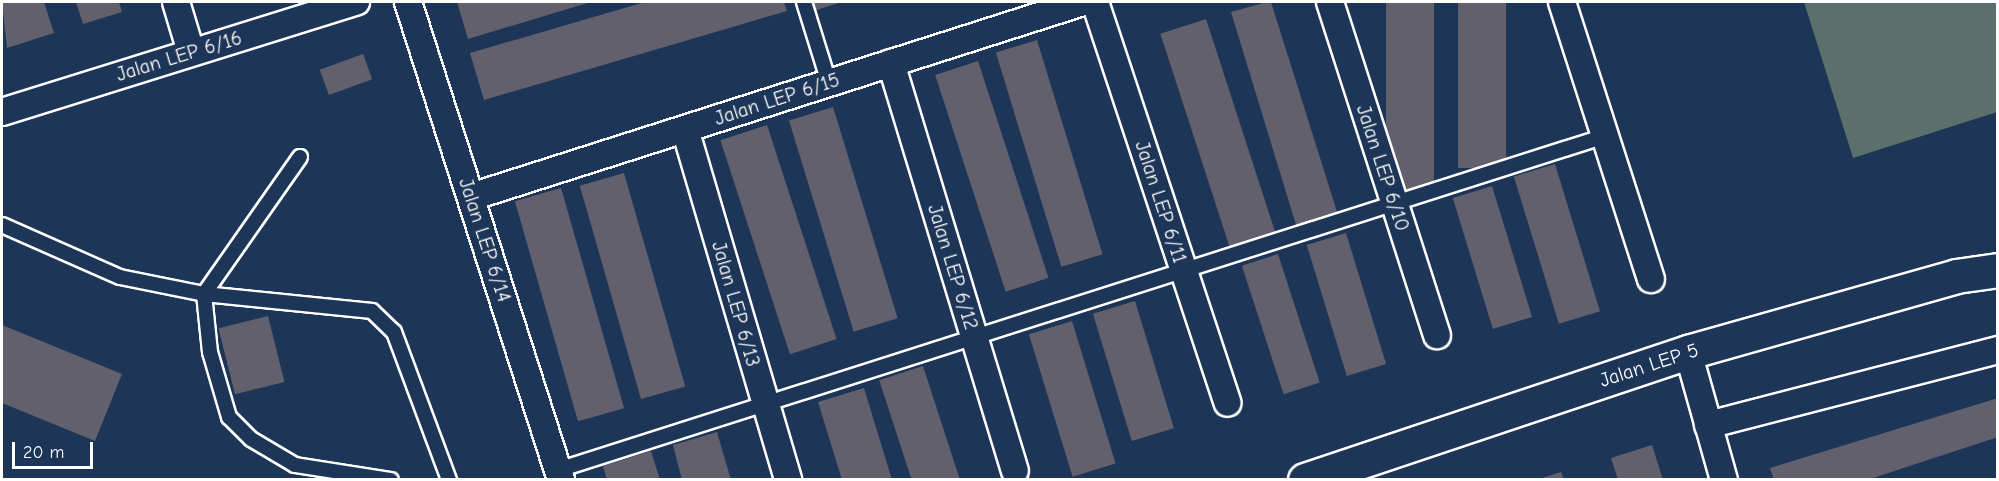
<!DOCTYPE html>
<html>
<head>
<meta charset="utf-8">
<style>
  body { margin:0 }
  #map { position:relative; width:1999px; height:481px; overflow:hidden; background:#1d3557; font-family:"Comic Neue",sans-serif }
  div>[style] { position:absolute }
  .green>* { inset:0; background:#5c706b }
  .building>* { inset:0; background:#63606d; transform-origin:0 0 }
  .roads { filter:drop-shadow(2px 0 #fff) drop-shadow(-2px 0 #fff) drop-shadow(0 2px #fff) drop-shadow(0 -2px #fff) }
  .lane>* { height:14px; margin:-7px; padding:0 7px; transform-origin:7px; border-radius:7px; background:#1d3557 }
  .street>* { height:26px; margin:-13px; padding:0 13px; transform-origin:13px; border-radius:13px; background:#1d3557 }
  .secondary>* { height:33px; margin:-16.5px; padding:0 16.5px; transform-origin:16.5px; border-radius:16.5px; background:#1d3557 }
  span { translate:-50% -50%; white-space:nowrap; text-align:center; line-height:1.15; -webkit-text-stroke:6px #1d3557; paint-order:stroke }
  .street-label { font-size:20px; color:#fff }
  .frame { position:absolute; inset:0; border:3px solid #fff; pointer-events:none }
  .scale { position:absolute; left:12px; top:442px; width:81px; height:27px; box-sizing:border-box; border:3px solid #fff; border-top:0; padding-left:8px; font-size:18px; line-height:21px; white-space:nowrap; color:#fff; -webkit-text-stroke:4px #1d3557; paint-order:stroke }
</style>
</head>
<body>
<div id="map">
  <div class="green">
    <div style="clip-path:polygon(1804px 2px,1997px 2px,1997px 112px,1853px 158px)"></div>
  </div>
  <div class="building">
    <div style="clip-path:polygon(2px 2px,44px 2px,54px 33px,7px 48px)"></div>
    <div style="clip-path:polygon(76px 2px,119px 2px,122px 12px,83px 24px)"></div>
    <div style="clip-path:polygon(457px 2px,591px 2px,468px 39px)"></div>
    <div style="clip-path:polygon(645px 2px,784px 2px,787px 11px,484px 100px,470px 53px)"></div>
    <div style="clip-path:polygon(810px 2px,842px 2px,813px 11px)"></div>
    <div style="clip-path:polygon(1267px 2px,1271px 2px,1338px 215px,1297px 228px,1231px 12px)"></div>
    <div style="left:1386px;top:2px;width:48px;height:188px"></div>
    <div style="left:1458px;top:2px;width:48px;height:166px"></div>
    <div style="left:1206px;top:19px;width:225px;height:48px;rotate:72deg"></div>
    <div style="left:1037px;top:40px;width:224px;height:43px;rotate:73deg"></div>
    <div style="left:363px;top:54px;width:27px;height:46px;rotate:70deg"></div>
    <div style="left:978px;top:61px;width:228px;height:45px;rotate:72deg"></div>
    <div style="left:833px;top:107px;width:221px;height:46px;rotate:73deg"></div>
    <div style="left:767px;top:125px;width:225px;height:49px;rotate:72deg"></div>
    <div style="left:1555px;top:164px;width:154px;height:43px;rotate:73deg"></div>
    <div style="left:624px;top:173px;width:222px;height:46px;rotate:74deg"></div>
    <div style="left:1492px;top:186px;width:137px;height:41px;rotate:73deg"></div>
    <div style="left:561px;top:188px;width:229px;height:48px;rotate:74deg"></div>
    <div style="left:1346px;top:233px;width:137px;height:41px;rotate:73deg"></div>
    <div style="left:1278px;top:254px;width:135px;height:38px;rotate:72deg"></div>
    <div style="left:1135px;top:301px;width:133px;height:44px;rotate:73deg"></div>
    <div style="left:268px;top:316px;width:68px;height:51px;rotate:76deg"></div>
    <div style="left:1072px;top:321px;width:149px;height:45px;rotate:73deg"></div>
    <div style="clip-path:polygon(2px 325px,122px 374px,95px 441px,2px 403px)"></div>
    <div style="left:923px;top:366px;width:120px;height:46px;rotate:72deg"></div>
    <div style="clip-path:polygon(864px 388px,892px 480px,842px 480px,818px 402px)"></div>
    <div style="clip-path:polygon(1998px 398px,1998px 437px,1867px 480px,1774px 480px,1770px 468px)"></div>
    <div style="clip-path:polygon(717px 432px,731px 480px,682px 480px,673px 445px)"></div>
    <div style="clip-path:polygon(1652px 445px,1663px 480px,1618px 480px,1611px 458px)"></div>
    <div style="clip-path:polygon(651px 451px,660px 480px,607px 480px,603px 466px)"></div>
    <div style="clip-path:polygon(1561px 472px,1564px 480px,1539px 480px,1539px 479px)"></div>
  </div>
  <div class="roads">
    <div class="lane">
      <div style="left:804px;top:2px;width:85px;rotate:72.8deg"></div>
      <div style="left:300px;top:157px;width:167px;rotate:125deg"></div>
      <div style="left:204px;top:294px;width:58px;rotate:84.1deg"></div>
      <div style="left:210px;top:352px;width:68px;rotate:73.7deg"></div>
      <div style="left:229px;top:417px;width:31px;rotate:45deg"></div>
      <div style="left:251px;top:439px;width:51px;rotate:30.6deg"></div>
      <div style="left:295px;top:465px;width:97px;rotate:8.9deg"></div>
      <div style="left:2px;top:225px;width:129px;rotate:23.8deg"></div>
      <div style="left:120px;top:277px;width:86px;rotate:11.4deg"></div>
      <div style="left:204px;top:294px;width:169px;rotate:5.8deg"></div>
      <div style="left:372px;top:311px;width:30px;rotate:44deg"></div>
      <div style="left:394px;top:332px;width:158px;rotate:69.6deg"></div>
      <div style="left:558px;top:470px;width:1099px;rotate:-17.69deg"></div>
    </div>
    <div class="street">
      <div style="left:176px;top:2px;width:52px;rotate:73.3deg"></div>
      <div style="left:408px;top:2px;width:502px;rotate:72.25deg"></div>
      <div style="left:1095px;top:2px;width:422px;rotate:71.7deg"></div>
      <div style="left:1330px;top:2px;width:350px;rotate:72.2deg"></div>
      <div style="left:1562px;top:2px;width:291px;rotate:72.2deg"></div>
      <div style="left:891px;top:63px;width:426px;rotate:73.1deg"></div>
      <div style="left:2px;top:112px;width:371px;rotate:-17.3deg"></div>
      <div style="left:685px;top:129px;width:366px;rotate:73.6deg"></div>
      <div style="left:471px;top:197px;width:642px;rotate:-17.67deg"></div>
      <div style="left:1688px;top:352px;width:133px;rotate:74.3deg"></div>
      <div style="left:1708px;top:425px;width:300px;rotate:-14.5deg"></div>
    </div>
    <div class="secondary">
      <div style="left:1305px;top:480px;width:404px;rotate:-18.5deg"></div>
      <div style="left:1688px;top:352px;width:279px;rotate:-15.8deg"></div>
      <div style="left:1956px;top:276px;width:42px;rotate:-8.1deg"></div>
    </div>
  </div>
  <div class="street-label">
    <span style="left:179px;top:56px;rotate:-17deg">Jalan LEP 6/16</span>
    <span style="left:777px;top:99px;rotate:-18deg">Jalan LEP 6/15</span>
    <span style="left:1383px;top:168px;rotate:72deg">Jalan LEP 6/10</span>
    <span style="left:1161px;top:202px;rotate:72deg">Jalan LEP 6/11</span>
    <span style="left:485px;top:240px;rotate:72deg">Jalan LEP 6/14</span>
    <span style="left:953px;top:267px;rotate:73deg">Jalan LEP 6/12</span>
    <span style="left:736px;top:304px;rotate:74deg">Jalan LEP 6/13</span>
    <span style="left:1649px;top:365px;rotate:-18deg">Jalan LEP 5</span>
  </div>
  <div class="frame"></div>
  <div class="scale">20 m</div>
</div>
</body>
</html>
